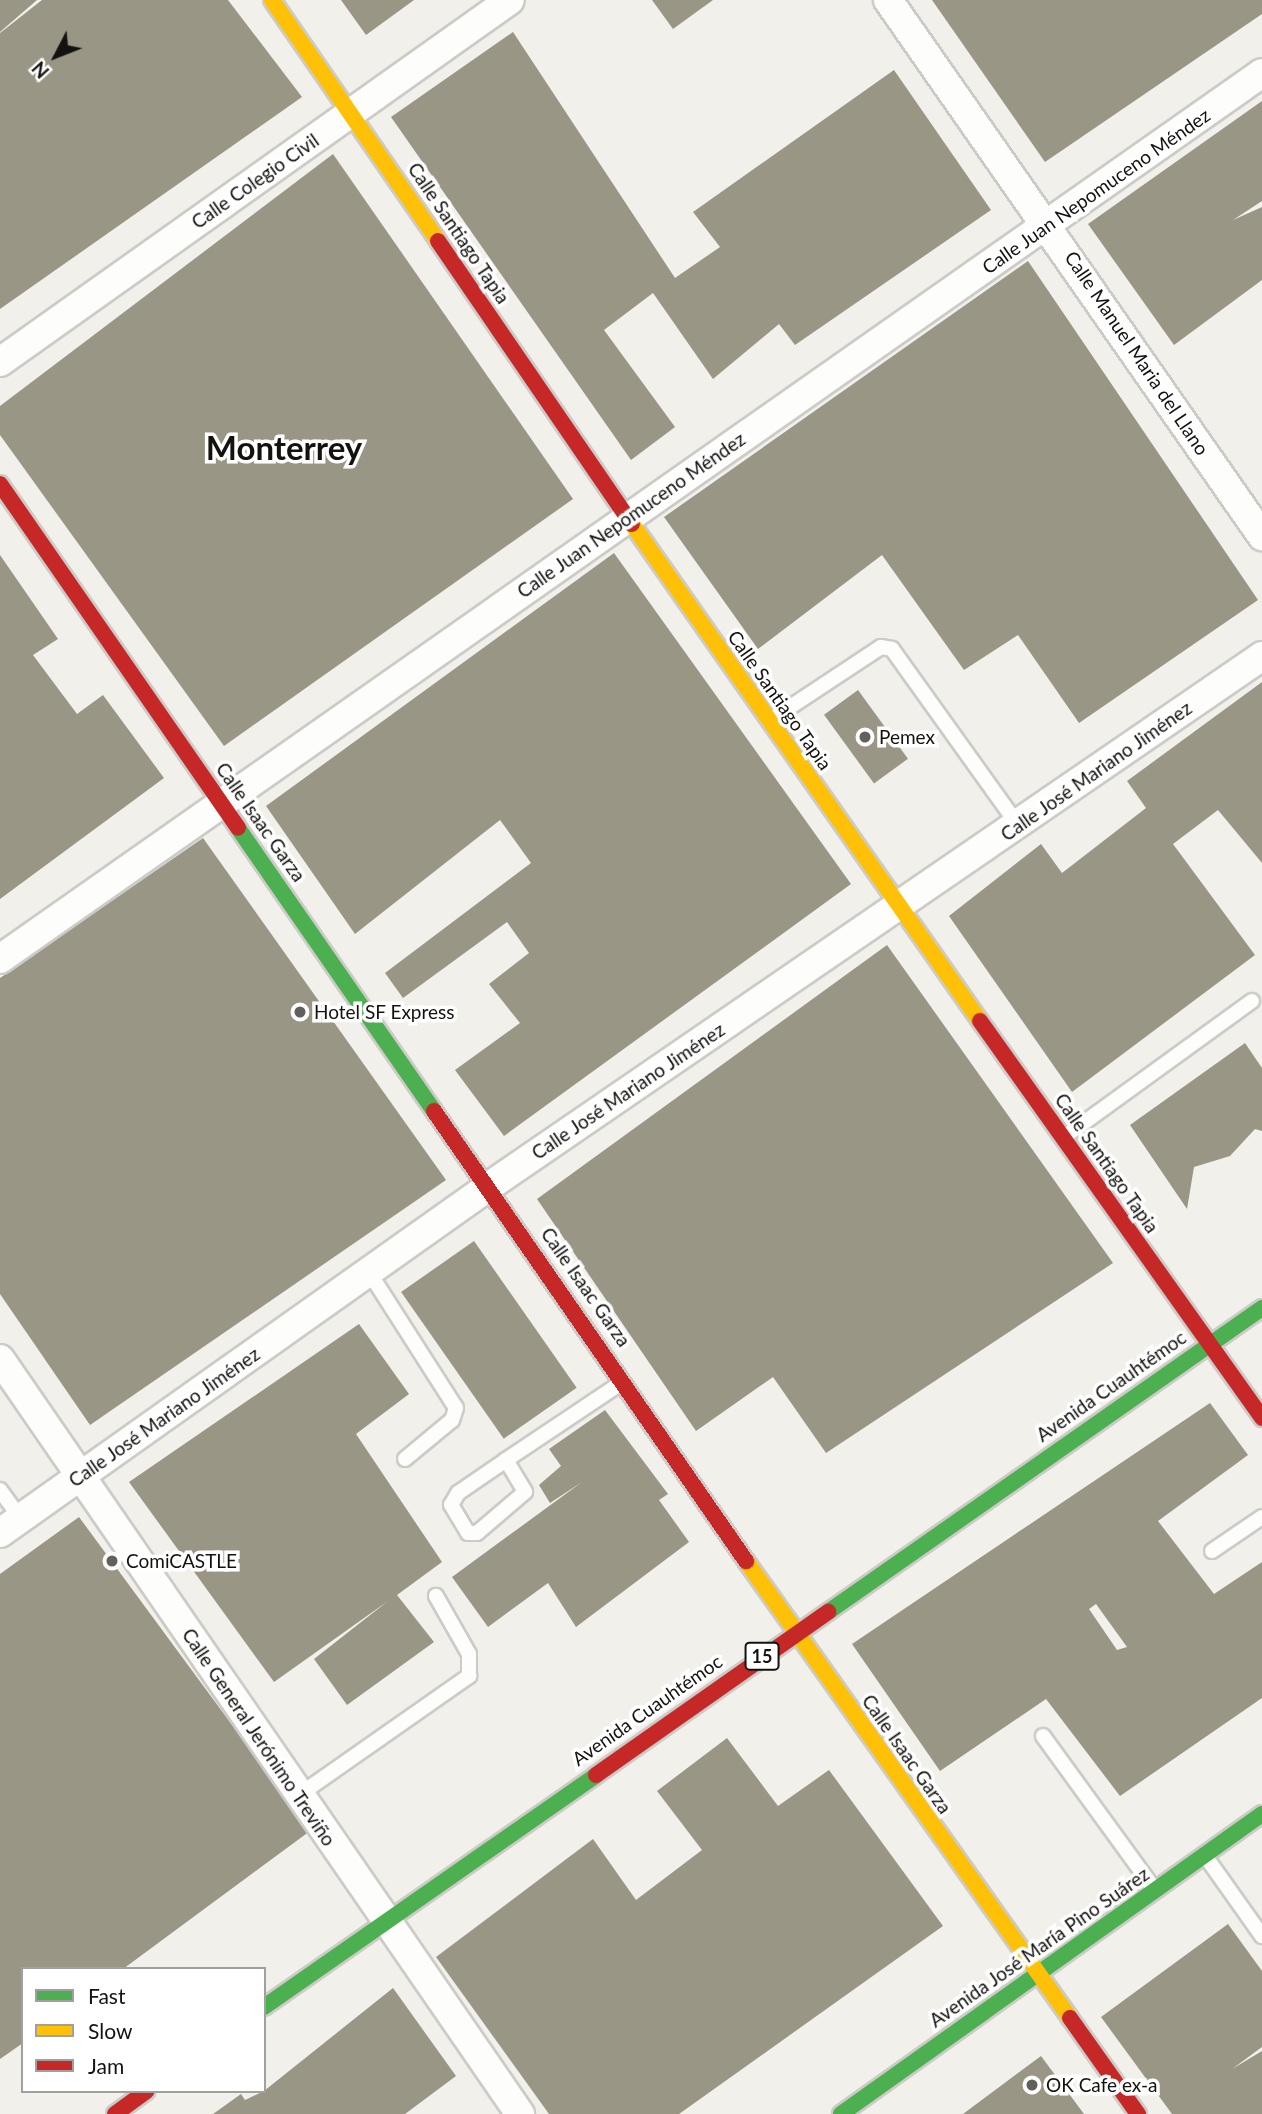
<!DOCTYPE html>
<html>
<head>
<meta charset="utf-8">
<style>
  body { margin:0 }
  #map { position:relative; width:1262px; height:2114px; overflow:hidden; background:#f1f0eb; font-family:Lato,sans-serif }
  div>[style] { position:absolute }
  .building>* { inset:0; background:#9a9685; transform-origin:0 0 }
  .roads { filter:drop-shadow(2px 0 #cccbc7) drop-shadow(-2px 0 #cccbc7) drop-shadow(0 2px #cccbc7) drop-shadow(0 -2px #cccbc7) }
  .lane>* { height:14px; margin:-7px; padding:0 7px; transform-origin:7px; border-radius:7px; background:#fdfdfc }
  .street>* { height:28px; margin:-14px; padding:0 14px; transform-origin:14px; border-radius:14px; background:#fdfdfc }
  .fast>* { height:16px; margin:-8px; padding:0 8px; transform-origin:8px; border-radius:8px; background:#4caf50 }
  .slow>* { height:16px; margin:-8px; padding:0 8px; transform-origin:8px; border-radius:8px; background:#ffc107 }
  .jam>* { height:16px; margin:-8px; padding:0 8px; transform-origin:8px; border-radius:8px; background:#c62828 }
  .dots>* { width:19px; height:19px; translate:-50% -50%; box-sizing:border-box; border:4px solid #fff; border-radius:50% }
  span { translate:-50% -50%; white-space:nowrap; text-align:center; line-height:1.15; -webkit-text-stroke:7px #fff; paint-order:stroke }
  .shield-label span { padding:2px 5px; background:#fff; border:2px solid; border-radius:5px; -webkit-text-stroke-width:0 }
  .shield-label { font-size:18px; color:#13120f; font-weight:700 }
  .street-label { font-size:19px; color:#13120f }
  .poi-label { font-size:19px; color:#13120f }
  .left { translate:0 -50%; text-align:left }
  .town-label { font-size:33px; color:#13120f; font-weight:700 }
  .legend { position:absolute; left:21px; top:1967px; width:245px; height:126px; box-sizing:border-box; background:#fff; border:2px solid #a1a09f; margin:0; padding:9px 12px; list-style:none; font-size:21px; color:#13120f }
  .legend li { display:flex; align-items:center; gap:14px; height:35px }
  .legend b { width:35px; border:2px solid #a1a09f }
  .north { position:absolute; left:21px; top:21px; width:70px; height:70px; -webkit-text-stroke:5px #fff; paint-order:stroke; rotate:228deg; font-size:19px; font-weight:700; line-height:28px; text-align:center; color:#13120f }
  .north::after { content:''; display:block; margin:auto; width:24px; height:32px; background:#13120f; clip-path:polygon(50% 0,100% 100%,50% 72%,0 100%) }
</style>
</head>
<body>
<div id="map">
  <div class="building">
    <div style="clip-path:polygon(0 0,37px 0,0 32px)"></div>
    <div style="clip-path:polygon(42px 0,228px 0,302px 97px,0 309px,0 33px)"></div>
    <div style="clip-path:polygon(341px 0,414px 0,366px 35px)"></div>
    <div style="clip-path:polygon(652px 0,713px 0,673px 29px)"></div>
    <div style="clip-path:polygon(932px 0,1262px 0,1262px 14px,1045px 162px)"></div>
    <div style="clip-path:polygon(513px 32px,675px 278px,720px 247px,693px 212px,894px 70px,991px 210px,795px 345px,779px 324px,713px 379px,653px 293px,604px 330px,675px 427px,631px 460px,391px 117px)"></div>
    <div style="clip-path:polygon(1262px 101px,1262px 201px,1233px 220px,1262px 207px,1262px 280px,1174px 345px,1088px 224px)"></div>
    <div style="clip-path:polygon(333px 154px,573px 499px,224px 746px,0 435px,0 406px)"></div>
    <div style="clip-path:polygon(1028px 261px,1258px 600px,1079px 723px,1018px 635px,964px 670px,882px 555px,758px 649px,664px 517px)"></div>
    <div style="clip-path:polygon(614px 553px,851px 884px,504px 1136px,455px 1070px,520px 1023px,489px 984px,529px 953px,507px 922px,403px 998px,385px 973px,531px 863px,500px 820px,355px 934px,266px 806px)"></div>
    <div style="clip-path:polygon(0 555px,58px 639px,33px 655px,77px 714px,103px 695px,164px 778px,0 899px)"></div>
    <div style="clip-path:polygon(1262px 682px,1262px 863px,1218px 810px,1173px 844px,1255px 955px,1072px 1092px,949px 916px,1041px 844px,1062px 873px,1146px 808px,1127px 781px)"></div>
    <div style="left:858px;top:690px;width:85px;height:42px;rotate:54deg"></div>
    <div style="clip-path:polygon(203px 838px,446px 1180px,90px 1425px,0 1294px,0 978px)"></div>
    <div style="clip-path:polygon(887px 945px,1113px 1263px,826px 1453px,773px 1377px,696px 1431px,537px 1199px)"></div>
    <div style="clip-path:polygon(1245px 1043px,1262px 1068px,1262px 1131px,1255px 1129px,1230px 1156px,1194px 1167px,1187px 1209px,1130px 1125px)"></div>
    <div style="left:474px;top:1241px;width:179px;height:89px;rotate:55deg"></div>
    <div style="clip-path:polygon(359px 1324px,409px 1394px,356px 1434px,442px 1562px,397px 1595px,434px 1642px,347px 1705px,314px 1659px,388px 1601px,274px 1682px,129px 1482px)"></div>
    <div style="clip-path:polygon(evenodd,1210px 1403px,1248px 1455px,1158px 1521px,1214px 1594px,1262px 1562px,1262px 1698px,1120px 1796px,1046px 1699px,940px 1771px,852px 1644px,1210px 1403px,1096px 1604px,1127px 1647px,1117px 1650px,1089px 1609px,1096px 1604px)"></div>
    <div style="clip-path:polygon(605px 1410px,668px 1494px,659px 1500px,689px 1542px,576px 1627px,548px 1583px,488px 1627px,452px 1577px,582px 1482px,550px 1503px,539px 1485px,561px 1466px,549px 1449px)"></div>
    <div style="clip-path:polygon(79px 1517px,310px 1831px,123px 1969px,23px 1969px,23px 2043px,0 2059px,0 1574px)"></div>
    <div style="clip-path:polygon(727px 1738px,778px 1806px,829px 1770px,943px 1926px,679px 2114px,549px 2114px,436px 1957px,593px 1839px,636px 1900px,702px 1850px,657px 1791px)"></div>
    <div style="clip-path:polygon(1228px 1924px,1262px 1971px,1262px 2047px,1232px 2069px,1262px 2051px,1262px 2114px,1172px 2114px,1101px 2017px)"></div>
    <div style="clip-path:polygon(393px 1988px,456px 2076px,405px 2114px,213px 2114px,241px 2094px,245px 2100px,264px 2091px)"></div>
    <div style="clip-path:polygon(1041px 2056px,1084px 2114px,963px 2114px)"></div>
  </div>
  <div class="roads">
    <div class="lane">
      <div style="left:769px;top:721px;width:134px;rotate:-33.5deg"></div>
      <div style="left:881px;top:647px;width:11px;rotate:10deg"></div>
      <div style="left:892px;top:649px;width:216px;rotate:54.4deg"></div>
      <div style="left:1064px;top:1137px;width:232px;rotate:-35.9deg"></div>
      <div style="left:369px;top:1272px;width:161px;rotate:57.4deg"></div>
      <div style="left:456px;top:1408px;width:13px;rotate:108deg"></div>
      <div style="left:452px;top:1420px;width:61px;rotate:140.3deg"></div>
      <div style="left:506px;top:1460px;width:37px;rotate:59deg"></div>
      <div style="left:525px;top:1492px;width:63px;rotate:139.5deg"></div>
      <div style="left:477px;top:1533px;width:9px;rotate:180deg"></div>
      <div style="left:468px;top:1533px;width:33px;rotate:-121deg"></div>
      <div style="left:451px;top:1505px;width:14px;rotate:-60deg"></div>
      <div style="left:458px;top:1493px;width:58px;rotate:-34.5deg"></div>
      <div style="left:506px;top:1460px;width:138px;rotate:-33.8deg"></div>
      <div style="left:0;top:1490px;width:34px;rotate:54deg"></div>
      <div style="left:1212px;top:1551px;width:60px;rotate:-34.2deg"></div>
      <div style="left:1043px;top:1736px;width:189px;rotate:54deg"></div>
      <div style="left:299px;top:1795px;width:208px;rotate:-35deg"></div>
      <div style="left:469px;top:1676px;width:22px;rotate:-90deg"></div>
      <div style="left:469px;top:1654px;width:67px;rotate:-119.6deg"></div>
      <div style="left:1206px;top:1857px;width:97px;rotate:54.7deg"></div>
    </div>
    <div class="street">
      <div style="left:888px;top:0;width:654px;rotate:55.09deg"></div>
      <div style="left:0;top:362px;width:625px;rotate:-35.37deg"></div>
      <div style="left:0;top:959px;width:1542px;rotate:-35.07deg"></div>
      <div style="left:0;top:1359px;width:917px;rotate:55.44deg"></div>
      <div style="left:0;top:1533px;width:602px;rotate:-35.33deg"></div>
      <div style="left:491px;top:1185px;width:935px;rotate:-34.45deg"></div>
    </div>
    <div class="fast">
      <div style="left:238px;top:828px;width:344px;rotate:55.3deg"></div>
      <div style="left:828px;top:1612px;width:530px;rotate:-35.01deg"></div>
      <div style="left:264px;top:2007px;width:405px;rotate:-34.9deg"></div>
      <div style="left:841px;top:2114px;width:517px;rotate:-35.47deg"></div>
    </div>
    <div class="slow">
      <div style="left:272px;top:0;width:293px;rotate:55.4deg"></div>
      <div style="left:632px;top:524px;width:607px;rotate:55deg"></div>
      <div style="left:746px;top:1561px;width:560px;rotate:54.66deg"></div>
    </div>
    <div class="jam">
      <div style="left:438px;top:241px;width:343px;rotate:55.6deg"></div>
      <div style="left:0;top:484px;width:418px;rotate:55.3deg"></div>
      <div style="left:980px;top:1021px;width:487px;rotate:54.6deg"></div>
      <div style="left:434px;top:1111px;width:548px;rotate:55.27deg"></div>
      <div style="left:596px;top:1775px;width:284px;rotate:-35.1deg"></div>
      <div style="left:1070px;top:2018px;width:118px;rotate:54.7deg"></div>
      <div style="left:115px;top:2114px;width:39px;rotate:-36deg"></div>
    </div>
  </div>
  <div class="dots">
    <div style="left:865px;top:737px;background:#61605c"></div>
    <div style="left:300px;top:1012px;background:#61605c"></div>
    <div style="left:112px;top:1561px;background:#61605c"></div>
    <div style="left:1032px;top:2085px;background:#61605c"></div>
  </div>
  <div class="shield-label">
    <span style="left:762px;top:1656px">15</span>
  </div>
  <div class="street-label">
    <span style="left:255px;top:181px;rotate:-35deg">Calle Colegio Civil</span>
    <span style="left:1096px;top:191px;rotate:-35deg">Calle Juan Nepomuceno Méndez</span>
    <span style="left:459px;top:233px;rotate:56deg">Calle Santiago Tapia</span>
    <span style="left:1137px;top:353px;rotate:56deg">Calle Manuel Maria del Llano</span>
    <span style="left:631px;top:515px;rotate:-35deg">Calle Juan Nepomuceno Méndez</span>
    <span style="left:780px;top:700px;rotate:55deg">Calle Santiago Tapia</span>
    <span style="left:1096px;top:771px;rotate:-35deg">Calle José Mariano Jiménez</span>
    <span style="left:261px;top:822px;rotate:55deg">Calle Isaac Garza</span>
    <span style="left:628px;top:1091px;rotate:-34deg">Calle José Mariano Jiménez</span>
    <span style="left:1107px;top:1163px;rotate:55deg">Calle Santiago Tapia</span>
    <span style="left:586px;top:1287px;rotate:55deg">Calle Isaac Garza</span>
    <span style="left:1111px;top:1386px;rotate:-35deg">Avenida Cuauhtémoc</span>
    <span style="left:164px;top:1417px;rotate:-35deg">Calle José Mariano Jiménez</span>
    <span style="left:647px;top:1710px;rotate:-35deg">Avenida Cuauhtémoc</span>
    <span style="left:259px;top:1737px;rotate:56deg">Calle General Jerónimo Treviño</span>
    <span style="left:907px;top:1754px;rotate:55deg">Calle Isaac Garza</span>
    <span style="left:1039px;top:1947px;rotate:-35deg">Avenida José María Pino Suárez</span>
  </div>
  <div class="poi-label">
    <span class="left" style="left:879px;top:737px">Pemex</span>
    <span class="left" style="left:314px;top:1012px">Hotel SF Express</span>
    <span class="left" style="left:126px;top:1561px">ComiCASTLE</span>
    <span class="left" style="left:1046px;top:2085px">OK Cafe ex-a</span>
  </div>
  <div class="town-label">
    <span style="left:284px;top:448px">Monterrey</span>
  </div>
  <ul class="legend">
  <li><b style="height:9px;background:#4caf50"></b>Fast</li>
  <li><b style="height:9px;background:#ffc107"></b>Slow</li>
  <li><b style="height:9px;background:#c62828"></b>Jam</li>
  </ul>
  <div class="north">N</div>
</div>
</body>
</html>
